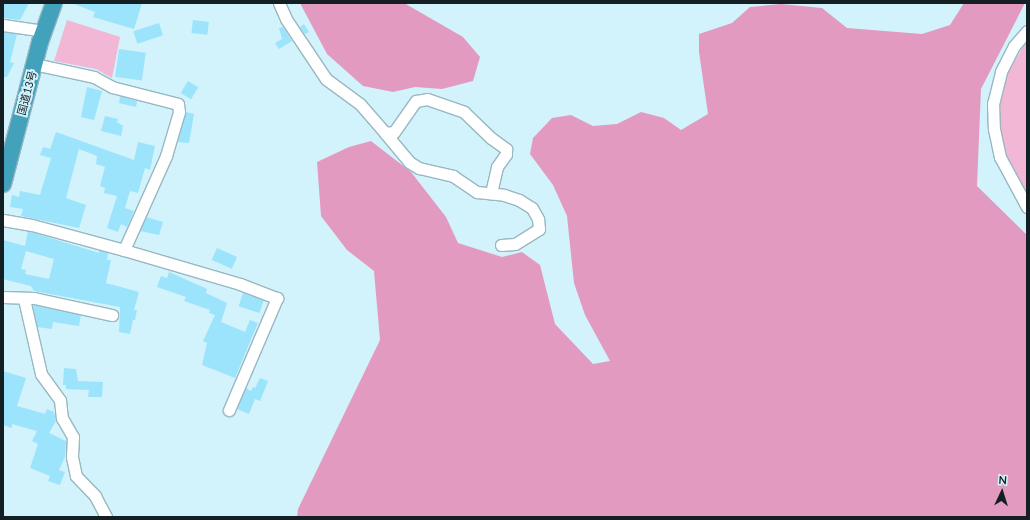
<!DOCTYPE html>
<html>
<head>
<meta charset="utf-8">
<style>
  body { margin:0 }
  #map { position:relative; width:1030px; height:520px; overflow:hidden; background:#d2f2fc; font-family:Lato,"Noto Sans JP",sans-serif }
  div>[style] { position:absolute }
  .green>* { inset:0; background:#f1b7d4 }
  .forest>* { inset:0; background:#e39ac0 }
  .building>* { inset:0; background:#9be4fb; transform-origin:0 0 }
  .roads { filter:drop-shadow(1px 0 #99b7c1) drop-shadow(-1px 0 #99b7c1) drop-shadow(0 1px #99b7c1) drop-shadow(0 -1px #99b7c1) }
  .minor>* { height:11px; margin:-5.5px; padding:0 5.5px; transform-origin:5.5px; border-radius:5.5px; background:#fff }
  .highway>* { height:16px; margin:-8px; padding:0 8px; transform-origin:8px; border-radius:8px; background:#42a1bb }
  span { translate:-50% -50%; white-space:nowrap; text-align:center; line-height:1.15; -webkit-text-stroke:4px #d2f2fc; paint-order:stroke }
  .street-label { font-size:11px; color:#131f23 }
  .frame { position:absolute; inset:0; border:4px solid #131f23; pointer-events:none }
  .north { position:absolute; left:982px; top:472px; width:40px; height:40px; -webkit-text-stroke:3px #d2f2fc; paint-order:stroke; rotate:4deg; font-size:11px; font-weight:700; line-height:16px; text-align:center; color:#131f23 }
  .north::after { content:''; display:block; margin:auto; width:14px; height:18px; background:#131f23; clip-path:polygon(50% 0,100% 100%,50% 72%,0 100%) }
</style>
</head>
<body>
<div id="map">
  <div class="green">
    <div style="clip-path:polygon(67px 20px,120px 37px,112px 78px,96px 69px,54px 61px)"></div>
    <div style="clip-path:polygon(1027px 40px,1027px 196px,1011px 169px,1001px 137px,999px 107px,1005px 78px)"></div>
  </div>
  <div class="forest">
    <div style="clip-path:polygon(300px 3px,404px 3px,463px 37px,480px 57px,473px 81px,442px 89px,415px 87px,393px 92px,363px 86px,327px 54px)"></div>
    <div style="clip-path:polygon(964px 3px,1025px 3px,981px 89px,977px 186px,1027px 235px,1027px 517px,297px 517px,298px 509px,380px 340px,374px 271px,347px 250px,321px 216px,317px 162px,349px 147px,371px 141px,411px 172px,446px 217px,458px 243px,502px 257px,522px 252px,540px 265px,555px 324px,593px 364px,610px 361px,585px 315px,574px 283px,567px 216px,553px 185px,530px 154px,533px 138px,552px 118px,571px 115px,593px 126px,617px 124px,641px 112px,664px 118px,681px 130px,708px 114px,699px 52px,699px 34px,732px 23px,750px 7px,781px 4px,822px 8px,847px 28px,922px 34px,950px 25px)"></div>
  </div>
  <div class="building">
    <div style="clip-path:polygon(3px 3px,29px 3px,20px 20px,3px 18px)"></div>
    <div style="clip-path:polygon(142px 3px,134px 29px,93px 17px,95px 12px,74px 4px)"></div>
    <div style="left:193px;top:20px;width:16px;height:13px;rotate:7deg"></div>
    <div style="left:159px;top:23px;width:13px;height:27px;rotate:72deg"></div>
    <div style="clip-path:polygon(304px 24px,309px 32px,305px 34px,300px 27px)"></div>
    <div style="clip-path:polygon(283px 27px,292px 41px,279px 49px,275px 43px,282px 39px,279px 28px)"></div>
    <div style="clip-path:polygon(3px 32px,17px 34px,10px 62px,14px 63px,7px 77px,3px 77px)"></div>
    <div style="left:119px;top:49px;width:27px;height:28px;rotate:8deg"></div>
    <div style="left:188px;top:81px;width:12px;height:14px;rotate:31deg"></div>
    <div style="clip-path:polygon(87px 87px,102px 91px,94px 120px,81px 117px)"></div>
    <div style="clip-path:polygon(120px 96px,137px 101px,136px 107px,119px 103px)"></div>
    <div style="clip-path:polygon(186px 112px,194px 114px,189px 143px,178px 142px)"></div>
    <div style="clip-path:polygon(105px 116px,118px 119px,117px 122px,123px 126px,121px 136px,101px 131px)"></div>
    <div style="clip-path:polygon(56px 132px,134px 160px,138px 142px,155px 146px,150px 170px,145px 168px,138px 193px,130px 191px,125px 208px,134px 211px,127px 227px,121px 224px,118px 232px,107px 228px,117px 196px,104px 193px,105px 188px,100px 186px,105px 167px,96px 164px,97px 156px,79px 149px,66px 198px,86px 205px,79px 228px,21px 216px,23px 209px,10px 207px,12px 195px,19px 197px,20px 191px,40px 195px,51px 158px,40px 155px,43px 147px,50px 149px)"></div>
    <div style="clip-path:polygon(146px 217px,163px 222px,159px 235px,140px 231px)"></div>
    <div style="clip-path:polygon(evenodd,28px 231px,99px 253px,99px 250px,108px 253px,107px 260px,111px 260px,106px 283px,139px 292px,134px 310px,137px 310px,135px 320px,133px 320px,130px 334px,119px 332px,120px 307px,34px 291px,31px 286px,3px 279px,3px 240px,25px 246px,28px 231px,26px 251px,54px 259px,49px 279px,25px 274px,26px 270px,21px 269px,26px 251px)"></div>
    <div style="left:217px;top:248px;width:22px;height:13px;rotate:24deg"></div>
    <div style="clip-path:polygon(169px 272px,207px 289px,206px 293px,227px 303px,221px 322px,245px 332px,250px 320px,258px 323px,235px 378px,202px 365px,207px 343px,203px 341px,215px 315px,209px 313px,210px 310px,184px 301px,186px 297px,157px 287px,161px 276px,167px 278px)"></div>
    <div style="left:243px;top:293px;width:22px;height:14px;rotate:18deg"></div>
    <div style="clip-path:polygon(33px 305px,81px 315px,79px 326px,53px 322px,52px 329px,37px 327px)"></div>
    <div style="clip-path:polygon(64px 368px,76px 369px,78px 381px,103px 382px,102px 397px,88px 397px,89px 390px,66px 389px,66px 385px,63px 385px)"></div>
    <div style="clip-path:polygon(3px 371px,26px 378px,17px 406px,45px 414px,47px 409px,54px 412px,56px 421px,49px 433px,66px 441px,65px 457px,59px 470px,65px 472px,60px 485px,48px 481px,50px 476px,30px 468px,38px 444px,32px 441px,37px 431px,12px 424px,12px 428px,3px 425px)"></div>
    <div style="clip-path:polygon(260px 378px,268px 381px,260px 401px,255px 399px,249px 414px,237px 409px,246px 388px,251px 391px,253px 387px,255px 388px)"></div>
  </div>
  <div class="roads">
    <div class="minor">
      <div style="left:279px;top:3px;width:17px;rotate:66deg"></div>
      <div style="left:286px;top:19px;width:72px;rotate:56.3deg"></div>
      <div style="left:326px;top:79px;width:42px;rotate:36.3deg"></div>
      <div style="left:360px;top:104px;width:38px;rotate:49deg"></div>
      <div style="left:385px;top:133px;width:9px;rotate:-6deg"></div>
      <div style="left:394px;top:132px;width:38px;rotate:-55deg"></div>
      <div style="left:416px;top:101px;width:11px;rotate:-10deg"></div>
      <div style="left:427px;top:99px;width:39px;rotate:19deg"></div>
      <div style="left:464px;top:112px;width:37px;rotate:44deg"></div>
      <div style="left:491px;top:138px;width:19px;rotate:36deg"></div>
      <div style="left:506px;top:149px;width:5px;rotate:90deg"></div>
      <div style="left:506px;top:154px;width:16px;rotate:125deg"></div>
      <div style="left:497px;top:167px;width:27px;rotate:103deg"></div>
      <div style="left:3px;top:25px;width:41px;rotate:8.3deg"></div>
      <div style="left:1027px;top:31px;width:20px;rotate:131deg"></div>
      <div style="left:1014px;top:46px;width:29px;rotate:117deg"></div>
      <div style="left:1001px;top:72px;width:32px;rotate:104deg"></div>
      <div style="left:993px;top:103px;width:26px;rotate:88deg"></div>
      <div style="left:994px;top:129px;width:29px;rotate:78deg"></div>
      <div style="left:1000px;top:157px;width:57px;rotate:61.6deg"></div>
      <div style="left:34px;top:64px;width:61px;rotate:12.2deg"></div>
      <div style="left:94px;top:77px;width:21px;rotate:29deg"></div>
      <div style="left:112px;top:87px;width:68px;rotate:14.4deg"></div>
      <div style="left:178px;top:104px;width:8px;rotate:83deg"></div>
      <div style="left:179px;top:112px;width:46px;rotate:106.5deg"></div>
      <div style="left:166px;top:156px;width:103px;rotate:114.1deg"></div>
      <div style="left:385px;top:133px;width:38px;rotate:50deg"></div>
      <div style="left:409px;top:162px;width:12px;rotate:31deg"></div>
      <div style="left:419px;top:168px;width:35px;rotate:13deg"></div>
      <div style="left:453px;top:176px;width:29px;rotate:34deg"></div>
      <div style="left:477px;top:192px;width:27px;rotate:6deg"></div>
      <div style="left:504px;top:195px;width:16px;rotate:18deg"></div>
      <div style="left:519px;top:200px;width:15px;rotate:32deg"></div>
      <div style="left:532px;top:208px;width:13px;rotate:61deg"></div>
      <div style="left:538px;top:219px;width:10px;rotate:84deg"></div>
      <div style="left:539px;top:229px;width:28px;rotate:148deg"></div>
      <div style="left:515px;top:244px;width:14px;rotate:176deg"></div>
      <div style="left:3px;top:220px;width:29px;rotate:10deg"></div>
      <div style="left:32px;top:225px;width:95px;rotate:15.2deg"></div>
      <div style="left:124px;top:250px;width:121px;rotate:16.3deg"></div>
      <div style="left:240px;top:284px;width:40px;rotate:21deg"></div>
      <div style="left:277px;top:298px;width:122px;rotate:113.2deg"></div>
      <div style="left:3px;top:297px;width:31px;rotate:2deg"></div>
      <div style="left:34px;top:298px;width:80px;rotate:12.3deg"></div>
      <div style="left:24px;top:299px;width:77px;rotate:77.2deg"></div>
      <div style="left:41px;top:374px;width:32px;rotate:54deg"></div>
      <div style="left:60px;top:400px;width:18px;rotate:84deg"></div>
      <div style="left:62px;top:418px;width:22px;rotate:60deg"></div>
      <div style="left:73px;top:437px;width:20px;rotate:93deg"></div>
      <div style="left:72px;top:457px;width:19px;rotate:78deg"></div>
      <div style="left:76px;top:476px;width:28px;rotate:46deg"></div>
      <div style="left:95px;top:496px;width:24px;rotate:62deg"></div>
    </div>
    <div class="highway">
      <div style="left:3px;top:184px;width:147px;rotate:-75.4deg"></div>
      <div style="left:40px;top:42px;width:41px;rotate:-70.3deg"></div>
    </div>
  </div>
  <div class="street-label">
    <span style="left:27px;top:93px;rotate:-75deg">国道13号</span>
  </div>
  <div class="frame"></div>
  <div class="north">N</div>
</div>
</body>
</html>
